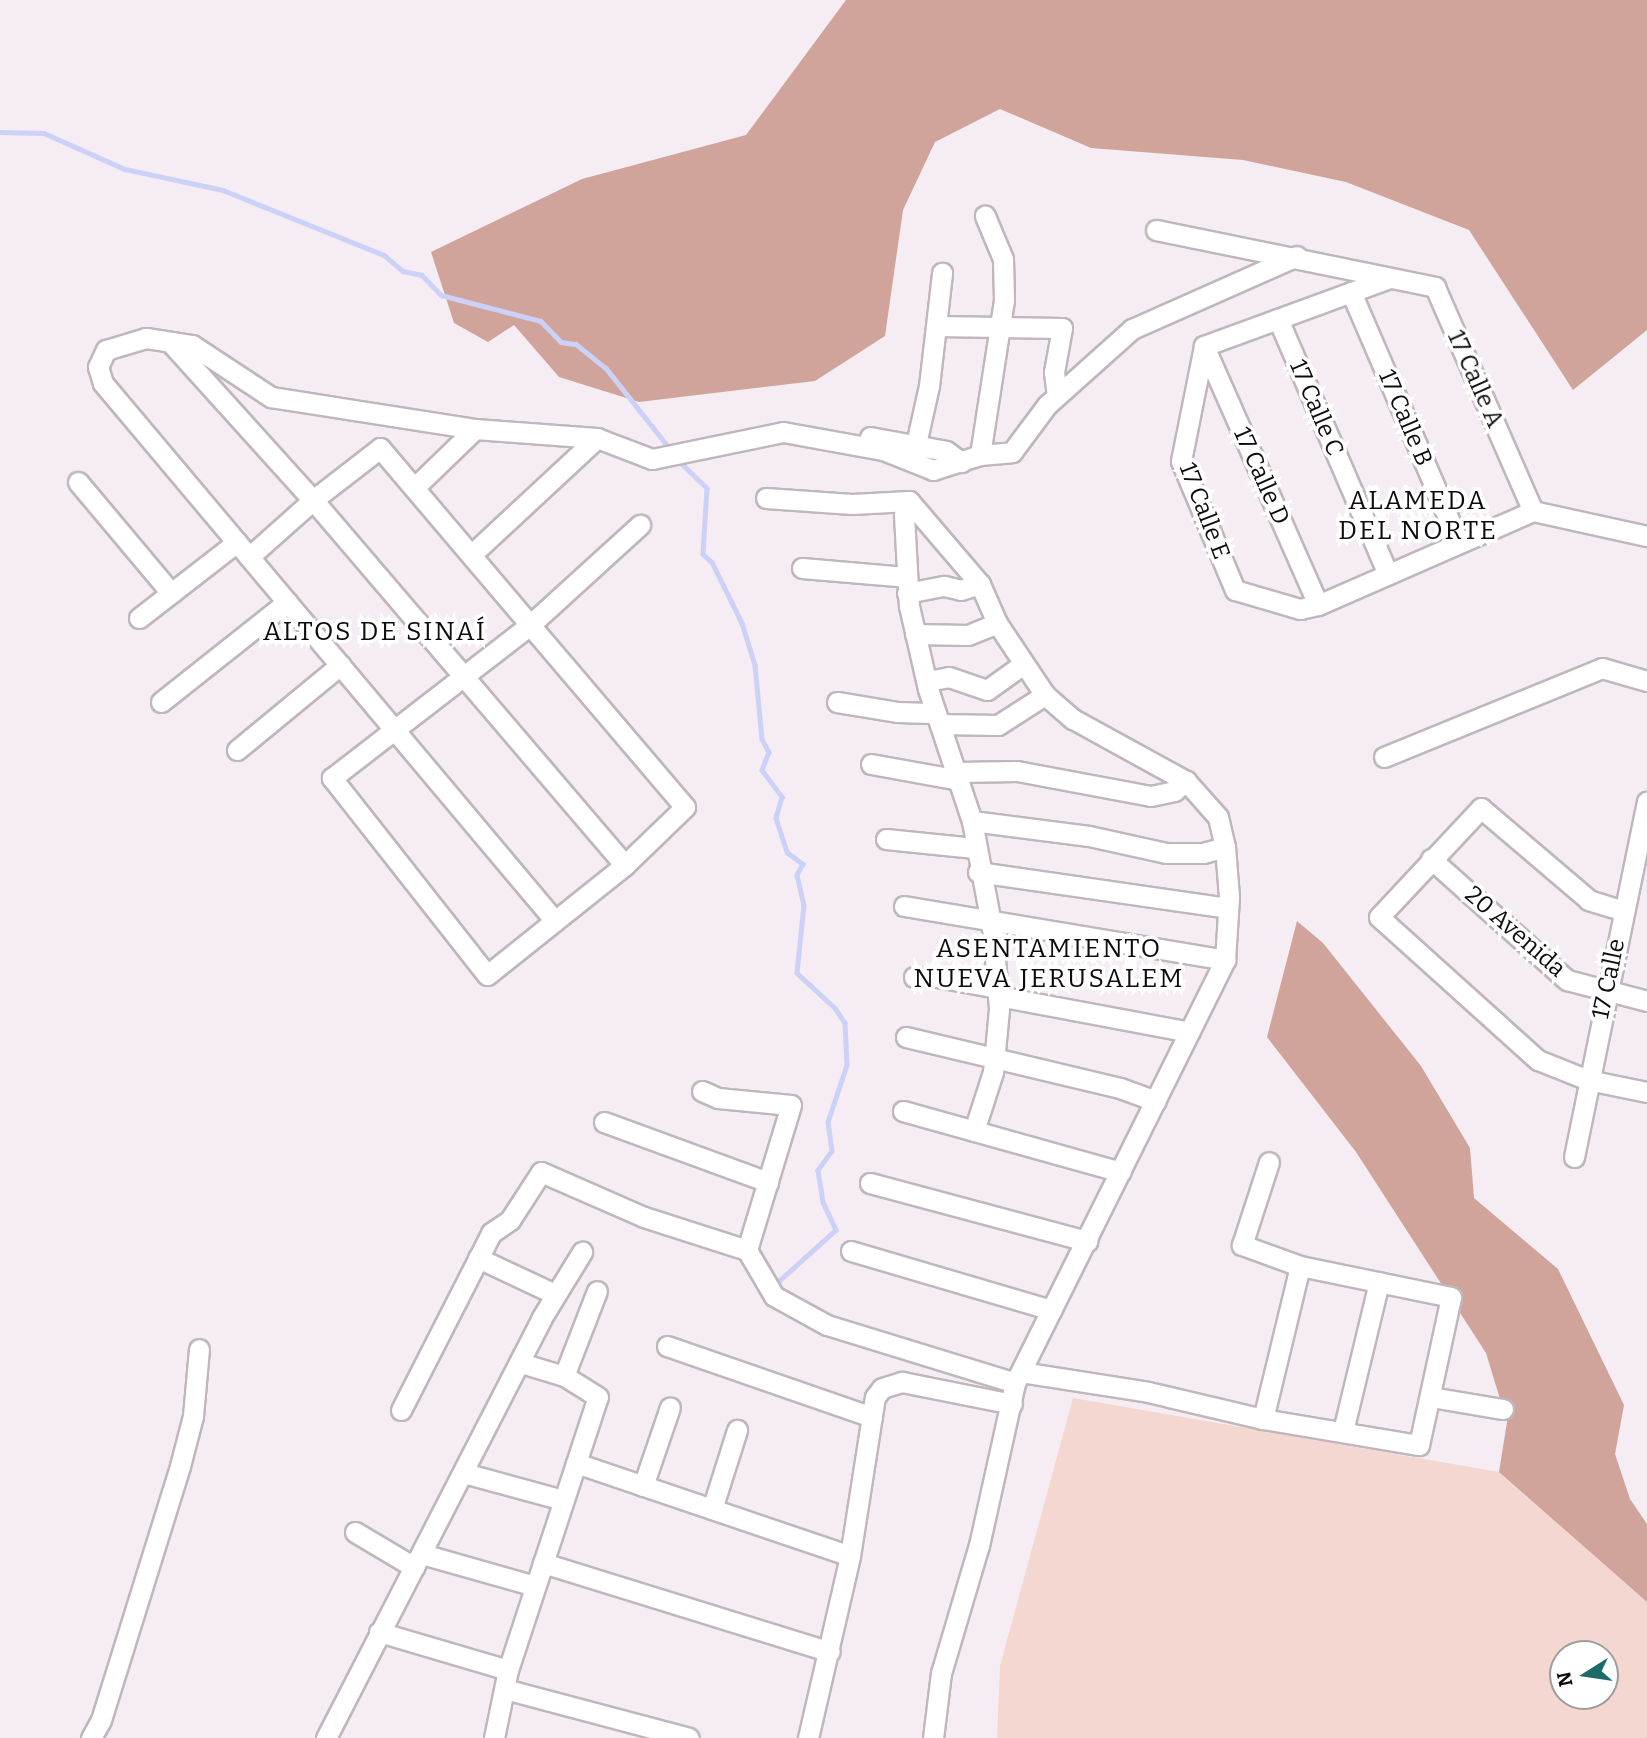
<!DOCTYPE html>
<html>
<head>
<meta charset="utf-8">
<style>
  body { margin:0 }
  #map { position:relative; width:1647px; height:1738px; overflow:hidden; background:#f5edf3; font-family:Bitter,serif }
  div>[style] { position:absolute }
  .green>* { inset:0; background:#f4d7d1 }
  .forest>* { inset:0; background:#d0a49b }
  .stream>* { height:4.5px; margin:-2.25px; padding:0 2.25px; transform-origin:2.25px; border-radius:2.25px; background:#ccd1f7 }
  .roads { filter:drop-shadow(2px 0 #bfb7bd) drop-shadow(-2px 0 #bfb7bd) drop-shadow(0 2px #bfb7bd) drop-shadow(0 -2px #bfb7bd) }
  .street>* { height:19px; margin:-9.5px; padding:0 9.5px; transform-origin:9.5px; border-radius:9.5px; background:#fff }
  span { translate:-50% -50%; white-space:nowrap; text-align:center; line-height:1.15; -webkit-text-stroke:7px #fff; paint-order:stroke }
  .street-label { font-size:24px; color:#0d0b0d }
  .neighbourhood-label { font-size:26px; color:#0d0b0d; letter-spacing:2px }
  .north { position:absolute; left:1549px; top:1640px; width:70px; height:70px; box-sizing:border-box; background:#fff; border:2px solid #9e9d9e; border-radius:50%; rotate:258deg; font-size:19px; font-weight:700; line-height:28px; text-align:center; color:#0d0b0d }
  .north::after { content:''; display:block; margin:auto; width:24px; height:32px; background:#1e6a69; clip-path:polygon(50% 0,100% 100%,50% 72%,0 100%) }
</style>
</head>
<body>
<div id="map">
  <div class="green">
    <div style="clip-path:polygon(evenodd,1073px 1398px,1499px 1472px,1647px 1602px,1647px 1738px,997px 1738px,1000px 1666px,1073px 1398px,1563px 1654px,1605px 1654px,1605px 1696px,1563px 1696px,1563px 1654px)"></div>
  </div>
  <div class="forest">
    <div style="clip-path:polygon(846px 0,1647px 0,1647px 330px,1573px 390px,1469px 230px,1346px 182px,1243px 160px,1091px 148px,1000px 109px,935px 142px,903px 210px,885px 336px,815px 381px,639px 402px,559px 377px,514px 325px,488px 342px,454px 323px,431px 252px,582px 179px,746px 135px)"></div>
    <div style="clip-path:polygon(1297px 921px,1323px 943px,1421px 1066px,1470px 1148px,1474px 1198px,1558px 1269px,1624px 1405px,1615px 1454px,1630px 1499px,1647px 1524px,1647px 1602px,1499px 1472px,1507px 1422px,1486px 1353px,1356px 1152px,1267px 1037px)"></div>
  </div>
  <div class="stream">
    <div style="left:0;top:132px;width:44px;rotate:1.3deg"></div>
    <div style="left:44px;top:133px;width:89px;rotate:24deg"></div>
    <div style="left:125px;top:169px;width:100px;rotate:12.1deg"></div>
    <div style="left:223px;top:190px;width:174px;rotate:22deg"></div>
    <div style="left:384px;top:255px;width:25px;rotate:40deg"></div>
    <div style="left:403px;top:271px;width:19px;rotate:12deg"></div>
    <div style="left:422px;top:275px;width:28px;rotate:46deg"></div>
    <div style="left:441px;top:295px;width:103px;rotate:14.6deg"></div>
    <div style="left:541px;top:321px;width:29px;rotate:46deg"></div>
    <div style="left:561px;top:342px;width:15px;rotate:8deg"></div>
    <div style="left:576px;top:344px;width:38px;rotate:39deg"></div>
    <div style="left:606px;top:368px;width:105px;rotate:51.6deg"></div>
    <div style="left:678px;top:460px;width:40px;rotate:44deg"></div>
    <div style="left:707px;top:488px;width:66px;rotate:93.5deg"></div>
    <div style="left:703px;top:554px;width:12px;rotate:42deg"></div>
    <div style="left:712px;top:562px;width:68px;rotate:63.8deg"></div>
    <div style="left:742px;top:623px;width:44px;rotate:72.8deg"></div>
    <div style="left:755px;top:665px;width:74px;rotate:84.6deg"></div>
    <div style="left:762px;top:739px;width:15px;rotate:62deg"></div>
    <div style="left:769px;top:752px;width:19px;rotate:111deg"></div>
    <div style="left:762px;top:770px;width:34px;rotate:53deg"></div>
    <div style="left:782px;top:797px;width:22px;rotate:106deg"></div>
    <div style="left:776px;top:818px;width:36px;rotate:72deg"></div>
    <div style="left:787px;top:852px;width:20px;rotate:37deg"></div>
    <div style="left:803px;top:864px;width:13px;rotate:119deg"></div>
    <div style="left:797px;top:875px;width:31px;rotate:77deg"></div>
    <div style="left:804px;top:905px;width:68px;rotate:95.9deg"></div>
    <div style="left:797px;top:973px;width:52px;rotate:42.6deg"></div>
    <div style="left:835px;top:1008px;width:18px;rotate:56deg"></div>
    <div style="left:845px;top:1023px;width:42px;rotate:87.3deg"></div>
    <div style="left:847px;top:1065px;width:60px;rotate:108.4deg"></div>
    <div style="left:828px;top:1122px;width:29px;rotate:82deg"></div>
    <div style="left:832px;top:1151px;width:24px;rotate:126deg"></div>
    <div style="left:818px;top:1170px;width:32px;rotate:81deg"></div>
    <div style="left:823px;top:1202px;width:31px;rotate:65deg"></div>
    <div style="left:836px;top:1230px;width:84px;rotate:137.9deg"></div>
  </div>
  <div class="roads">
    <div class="street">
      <div style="left:1156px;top:230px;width:285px;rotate:11.5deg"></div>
      <div style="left:1435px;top:287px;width:244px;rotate:66.4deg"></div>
      <div style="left:1351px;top:292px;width:273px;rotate:66.7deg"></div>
      <div style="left:1278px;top:319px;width:278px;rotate:66.7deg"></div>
      <div style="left:937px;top:326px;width:125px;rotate:0.9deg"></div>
      <div style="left:1062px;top:328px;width:45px;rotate:100.3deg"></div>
      <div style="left:1054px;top:372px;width:23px;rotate:83deg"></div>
      <div style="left:170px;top:342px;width:213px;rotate:47.9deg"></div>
      <div style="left:313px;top:500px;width:480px;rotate:49.5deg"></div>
      <div style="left:1204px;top:346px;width:117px;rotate:101.3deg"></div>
      <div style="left:1181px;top:461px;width:140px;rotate:67.3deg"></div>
      <div style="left:1235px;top:590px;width:68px;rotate:16.3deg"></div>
      <div style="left:1300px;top:609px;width:18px;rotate:-13deg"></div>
      <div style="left:1318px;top:605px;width:235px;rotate:-23.6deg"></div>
      <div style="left:1533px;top:511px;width:117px;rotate:12.4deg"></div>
      <div style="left:1204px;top:346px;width:283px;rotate:66.2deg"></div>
      <div style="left:1204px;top:346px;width:198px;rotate:-20.1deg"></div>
      <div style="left:870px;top:437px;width:77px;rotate:10.4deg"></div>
      <div style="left:946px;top:451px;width:19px;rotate:36deg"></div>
      <div style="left:916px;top:444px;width:59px;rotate:-77.4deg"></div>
      <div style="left:929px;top:386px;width:114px;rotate:-83.4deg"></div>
      <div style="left:980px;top:455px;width:157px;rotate:-81.2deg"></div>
      <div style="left:1004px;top:300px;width:41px;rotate:-91.4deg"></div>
      <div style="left:1003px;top:259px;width:47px;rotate:-112.7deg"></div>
      <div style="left:78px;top:482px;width:145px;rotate:50deg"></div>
      <div style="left:414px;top:488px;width:85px;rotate:-44deg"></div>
      <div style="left:766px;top:498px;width:86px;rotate:4deg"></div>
      <div style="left:852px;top:504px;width:57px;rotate:-3deg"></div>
      <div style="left:909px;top:501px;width:109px;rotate:49.5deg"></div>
      <div style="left:980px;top:584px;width:43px;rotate:66.4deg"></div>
      <div style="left:997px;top:623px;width:87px;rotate:56.3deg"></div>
      <div style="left:1045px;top:695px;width:37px;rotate:41deg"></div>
      <div style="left:1073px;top:719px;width:129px;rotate:28.8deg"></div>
      <div style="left:1186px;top:781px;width:48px;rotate:48.4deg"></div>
      <div style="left:1218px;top:817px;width:31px;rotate:77deg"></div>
      <div style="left:1225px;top:847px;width:50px;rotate:85.4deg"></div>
      <div style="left:1229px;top:897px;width:63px;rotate:93.6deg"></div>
      <div style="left:1225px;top:960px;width:472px;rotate:116.4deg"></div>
      <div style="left:1015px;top:1383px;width:166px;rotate:102.5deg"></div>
      <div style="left:979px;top:1545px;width:134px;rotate:106.5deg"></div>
      <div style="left:941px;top:1673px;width:65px;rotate:97deg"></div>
      <div style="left:909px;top:501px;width:15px;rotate:110deg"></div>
      <div style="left:904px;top:515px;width:91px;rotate:86.9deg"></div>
      <div style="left:909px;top:606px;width:85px;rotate:77.1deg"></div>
      <div style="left:928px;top:689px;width:139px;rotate:71.6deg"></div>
      <div style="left:972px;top:821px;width:115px;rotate:79.5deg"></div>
      <div style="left:993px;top:934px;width:75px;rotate:85.4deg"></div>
      <div style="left:999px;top:1009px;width:63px;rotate:95.4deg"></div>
      <div style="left:993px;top:1072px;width:62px;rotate:107.9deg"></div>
      <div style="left:471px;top:555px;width:172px;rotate:-42.9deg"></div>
      <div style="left:249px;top:557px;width:86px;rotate:-41.7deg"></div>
      <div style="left:313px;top:500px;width:85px;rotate:-37.8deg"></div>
      <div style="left:380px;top:448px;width:232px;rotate:49.7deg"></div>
      <div style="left:530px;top:625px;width:239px;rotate:49.6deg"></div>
      <div style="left:685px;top:807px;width:83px;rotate:136deg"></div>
      <div style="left:625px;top:865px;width:176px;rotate:141.4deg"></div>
      <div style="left:487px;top:975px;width:251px;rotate:-128.2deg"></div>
      <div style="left:332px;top:778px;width:250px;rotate:-37.7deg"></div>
      <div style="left:530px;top:625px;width:149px;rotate:-42.3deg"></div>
      <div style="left:802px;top:568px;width:104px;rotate:4.9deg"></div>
      <div style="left:907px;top:593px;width:38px;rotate:-11deg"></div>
      <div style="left:944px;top:586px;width:17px;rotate:13deg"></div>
      <div style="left:961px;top:590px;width:20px;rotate:-18deg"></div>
      <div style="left:139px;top:618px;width:124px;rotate:-37.8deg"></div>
      <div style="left:915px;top:634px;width:53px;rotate:1.1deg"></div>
      <div style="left:968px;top:635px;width:31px;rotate:-22deg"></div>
      <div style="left:927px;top:681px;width:22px;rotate:-10deg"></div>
      <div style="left:949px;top:677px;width:40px;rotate:18.9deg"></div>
      <div style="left:987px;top:690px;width:43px;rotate:-35.5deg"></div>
      <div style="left:161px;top:702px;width:161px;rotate:-38.4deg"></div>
      <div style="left:837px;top:702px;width:62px;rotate:9.3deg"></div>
      <div style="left:898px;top:712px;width:38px;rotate:2deg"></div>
      <div style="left:940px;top:724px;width:58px;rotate:1deg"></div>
      <div style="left:998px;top:725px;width:56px;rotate:-32.6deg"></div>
      <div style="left:237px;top:750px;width:134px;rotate:-39.5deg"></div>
      <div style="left:1384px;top:757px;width:235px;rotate:-22.2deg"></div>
      <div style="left:1602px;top:668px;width:47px;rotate:16.1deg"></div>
      <div style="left:871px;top:764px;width:89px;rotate:10.3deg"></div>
      <div style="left:957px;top:772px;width:60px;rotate:-1deg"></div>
      <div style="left:1017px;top:771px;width:136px;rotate:10.6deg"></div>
      <div style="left:1151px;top:796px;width:24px;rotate:-12deg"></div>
      <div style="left:1174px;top:791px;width:16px;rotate:-40deg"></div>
      <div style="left:972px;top:821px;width:118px;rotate:7.3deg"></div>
      <div style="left:1089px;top:836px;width:79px;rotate:12.4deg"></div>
      <div style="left:1166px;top:853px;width:37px"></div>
      <div style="left:1203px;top:853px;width:23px;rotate:-15deg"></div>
      <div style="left:886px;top:839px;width:89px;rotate:5.8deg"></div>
      <div style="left:1431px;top:859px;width:182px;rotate:41.7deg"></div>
      <div style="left:1567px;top:980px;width:83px;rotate:14.7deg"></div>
      <div style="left:978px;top:872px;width:252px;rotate:8.2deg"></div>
      <div style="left:904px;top:906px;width:326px;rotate:9.5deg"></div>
      <div style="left:1624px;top:911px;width:37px;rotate:-163deg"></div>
      <div style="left:1589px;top:900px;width:142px;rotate:-139.6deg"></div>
      <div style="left:1481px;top:808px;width:149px;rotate:133.1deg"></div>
      <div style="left:1379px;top:917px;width:214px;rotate:42deg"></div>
      <div style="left:1538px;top:1060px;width:54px;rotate:21.8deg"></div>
      <div style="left:1588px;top:1080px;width:60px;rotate:11.5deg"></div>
      <div style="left:555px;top:921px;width:703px;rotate:-130.04deg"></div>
      <div style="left:103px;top:383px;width:17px;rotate:-107deg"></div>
      <div style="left:98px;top:367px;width:19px;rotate:-65deg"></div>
      <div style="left:106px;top:350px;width:42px;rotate:-16.7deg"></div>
      <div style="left:146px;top:338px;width:47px;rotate:8.7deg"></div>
      <div style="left:192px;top:345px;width:95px;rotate:33.4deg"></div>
      <div style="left:271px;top:397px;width:206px;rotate:8.9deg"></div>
      <div style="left:475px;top:429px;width:122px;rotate:4.2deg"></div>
      <div style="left:597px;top:438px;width:59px;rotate:20.9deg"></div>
      <div style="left:652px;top:459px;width:134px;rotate:-11.6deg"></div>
      <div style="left:783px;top:432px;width:102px;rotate:10.2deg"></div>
      <div style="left:883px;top:450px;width:54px;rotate:21.8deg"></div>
      <div style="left:933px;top:470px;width:49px;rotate:-17.7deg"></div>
      <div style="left:980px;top:455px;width:32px;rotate:-5deg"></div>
      <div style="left:1012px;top:452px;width:59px;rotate:-53.3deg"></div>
      <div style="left:1047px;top:405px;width:114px;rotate:-41.8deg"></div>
      <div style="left:1132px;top:329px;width:180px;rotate:-23.9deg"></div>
      <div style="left:914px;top:977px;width:23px"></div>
      <div style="left:937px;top:977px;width:61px;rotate:10.4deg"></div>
      <div style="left:998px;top:996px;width:195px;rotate:10.6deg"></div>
      <div style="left:906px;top:1037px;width:220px;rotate:13.4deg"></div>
      <div style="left:1120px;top:1088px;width:38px;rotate:20deg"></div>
      <div style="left:702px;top:1091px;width:17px;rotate:24deg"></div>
      <div style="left:718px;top:1098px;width:73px;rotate:5.5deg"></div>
      <div style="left:791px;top:1105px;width:152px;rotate:106.9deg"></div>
      <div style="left:747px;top:1250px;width:53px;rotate:59.6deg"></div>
      <div style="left:774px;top:1296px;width:60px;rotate:28.7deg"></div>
      <div style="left:827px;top:1325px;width:197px;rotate:17.1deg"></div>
      <div style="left:903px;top:1111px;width:226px;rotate:15.6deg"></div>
      <div style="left:604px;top:1122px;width:175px;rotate:20.1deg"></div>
      <div style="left:1574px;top:1157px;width:363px;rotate:-78.4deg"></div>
      <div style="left:870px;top:1183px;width:225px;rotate:15deg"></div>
      <div style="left:851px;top:1251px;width:209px;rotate:16.4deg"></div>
      <div style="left:478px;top:1258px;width:85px;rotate:25.1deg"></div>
      <div style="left:667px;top:1346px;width:217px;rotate:19.1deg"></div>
      <div style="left:1021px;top:1372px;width:129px;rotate:8.9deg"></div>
      <div style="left:1148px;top:1392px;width:118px;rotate:13.2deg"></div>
      <div style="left:1263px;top:1419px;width:157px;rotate:-76.4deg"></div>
      <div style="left:564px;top:1376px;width:91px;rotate:-68.8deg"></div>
      <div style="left:1431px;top:1397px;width:73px;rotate:9.5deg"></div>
      <div style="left:401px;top:1410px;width:199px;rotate:-63deg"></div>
      <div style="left:491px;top:1233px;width:23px;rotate:-34deg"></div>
      <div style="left:510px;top:1220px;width:57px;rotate:-57.1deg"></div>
      <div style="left:541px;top:1172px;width:112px;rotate:23.6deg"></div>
      <div style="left:644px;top:1217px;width:108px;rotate:17.8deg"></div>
      <div style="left:1263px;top:1419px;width:158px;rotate:9.5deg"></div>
      <div style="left:1419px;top:1445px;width:151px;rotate:-77.8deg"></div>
      <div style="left:1451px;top:1297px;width:154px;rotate:-168.4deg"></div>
      <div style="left:1300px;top:1266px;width:62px;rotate:-160.1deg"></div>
      <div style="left:1242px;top:1245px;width:87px;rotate:-72deg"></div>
      <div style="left:1343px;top:1431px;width:153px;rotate:-76.4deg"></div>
      <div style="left:576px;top:1463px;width:289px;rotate:18.7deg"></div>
      <div style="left:464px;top:1473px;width:103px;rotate:15.3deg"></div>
      <div style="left:643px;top:1486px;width:83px;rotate:-71.1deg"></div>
      <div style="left:712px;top:1509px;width:83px;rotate:-72.4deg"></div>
      <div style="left:355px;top:1532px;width:69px;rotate:30.7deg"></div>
      <div style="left:422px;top:1554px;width:117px;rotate:15.8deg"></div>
      <div style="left:543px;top:1563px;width:300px;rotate:17.2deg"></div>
      <div style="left:379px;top:1632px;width:134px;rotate:16.4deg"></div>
      <div style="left:505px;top:1689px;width:190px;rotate:14.9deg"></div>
      <div style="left:91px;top:1738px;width:21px;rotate:-61deg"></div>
      <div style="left:101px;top:1720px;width:266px;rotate:-72.7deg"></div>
      <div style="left:180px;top:1466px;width:52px;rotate:-75.4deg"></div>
      <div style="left:193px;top:1416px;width:67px;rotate:-84.9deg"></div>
      <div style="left:326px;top:1738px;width:471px;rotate:-62.8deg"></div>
      <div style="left:541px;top:1319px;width:79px;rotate:-58.5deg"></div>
      <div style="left:494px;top:1738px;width:69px;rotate:-78.4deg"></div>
      <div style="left:508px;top:1670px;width:287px;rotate:-71.8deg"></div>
      <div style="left:598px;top:1397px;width:40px;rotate:-148deg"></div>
      <div style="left:564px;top:1376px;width:45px;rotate:-163.2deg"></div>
      <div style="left:808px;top:1738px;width:187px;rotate:-77deg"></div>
      <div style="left:850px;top:1556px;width:161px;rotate:-81.1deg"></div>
      <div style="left:875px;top:1397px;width:11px;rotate:-52deg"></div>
      <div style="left:882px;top:1388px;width:21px;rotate:-17deg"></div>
      <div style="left:902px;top:1382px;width:112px;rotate:11.3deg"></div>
    </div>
  </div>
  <div class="street-label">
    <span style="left:1475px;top:379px;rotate:66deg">17 Calle A</span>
    <span style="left:1316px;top:408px;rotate:67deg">17 Calle C</span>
    <span style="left:1405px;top:418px;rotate:67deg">17 Calle B</span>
    <span style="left:1261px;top:476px;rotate:66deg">17 Calle D</span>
    <span style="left:1204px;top:511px;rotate:69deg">17 Calle E</span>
    <span style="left:1515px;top:932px;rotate:41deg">20 Avenida</span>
    <span style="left:1609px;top:979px;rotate:-78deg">17 Calle</span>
  </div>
  <div class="neighbourhood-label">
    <span style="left:1418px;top:516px">ALAMEDA<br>DEL NORTE</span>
    <span style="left:375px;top:632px">ALTOS DE SINAÍ</span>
    <span style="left:1049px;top:964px">ASENTAMIENTO<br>NUEVA JERUSALEM</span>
  </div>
  <div class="north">N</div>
</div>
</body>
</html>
